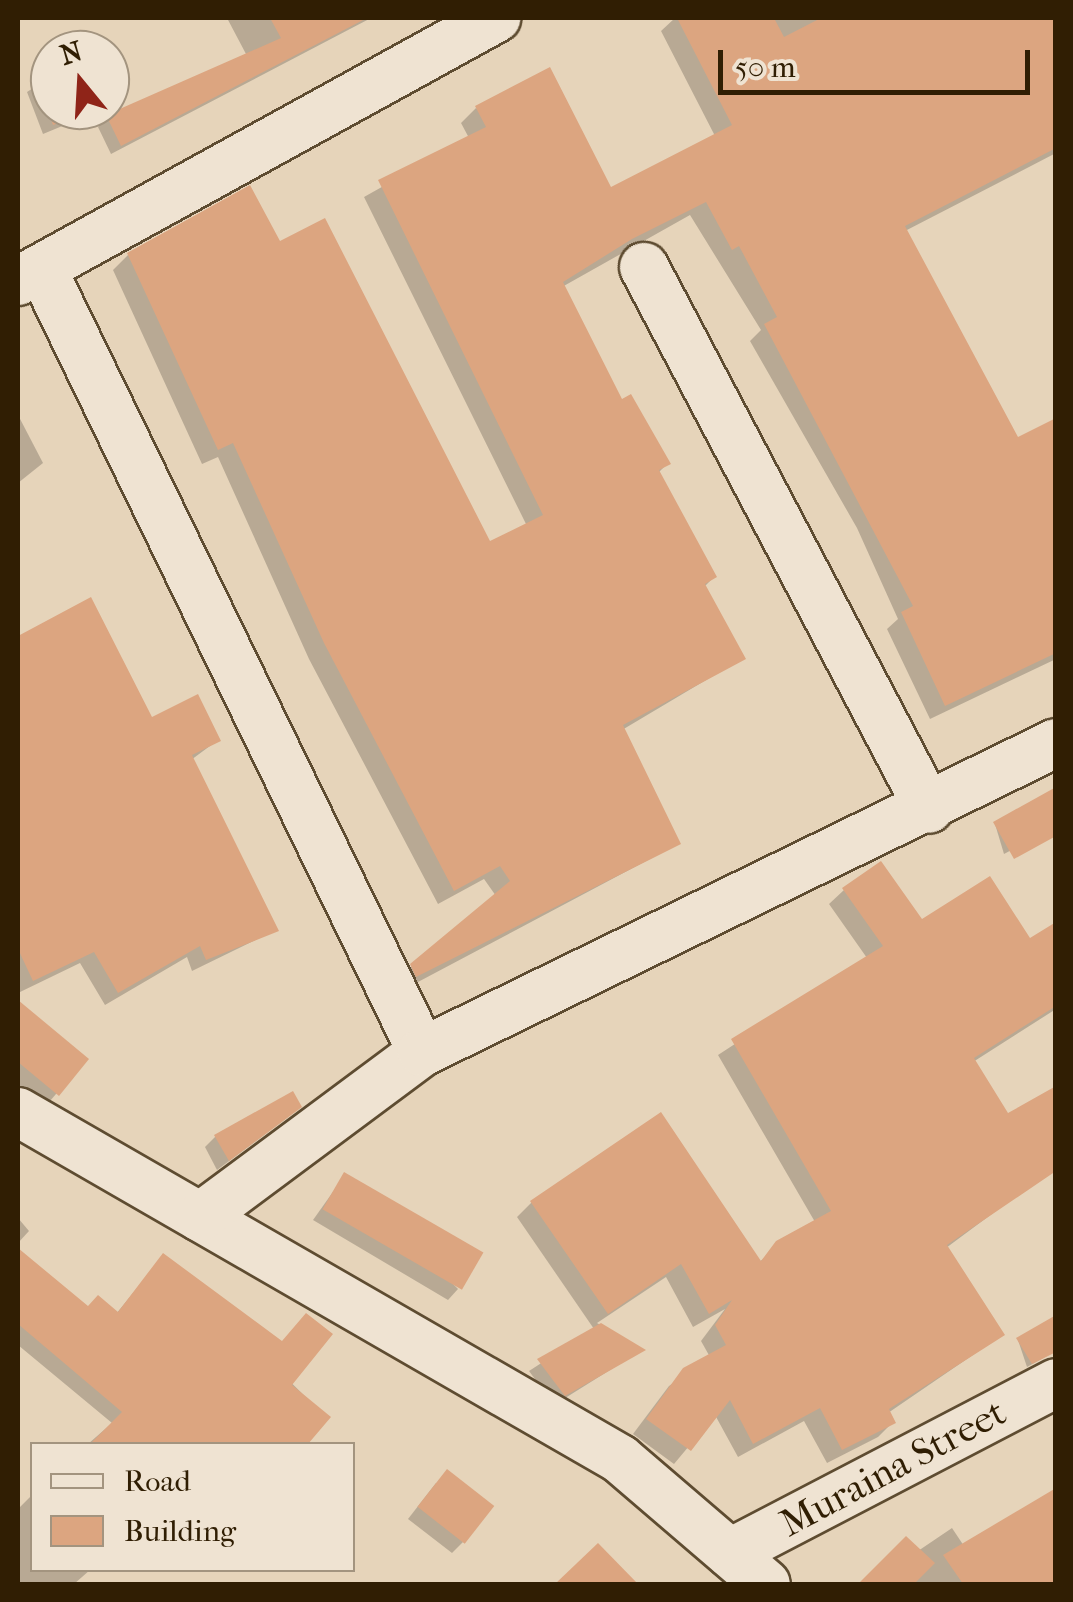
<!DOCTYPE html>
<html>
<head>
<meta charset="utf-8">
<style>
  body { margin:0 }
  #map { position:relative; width:1073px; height:1602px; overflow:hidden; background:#e6d4ba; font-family:"IM FELL French Canon",serif }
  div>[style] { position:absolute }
  .shadow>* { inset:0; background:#0003 }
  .building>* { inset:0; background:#dca580; transform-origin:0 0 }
  .roads { filter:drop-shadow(2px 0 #5e4c31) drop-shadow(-2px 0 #5e4c31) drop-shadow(0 2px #5e4c31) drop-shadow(0 -2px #5e4c31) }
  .minor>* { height:48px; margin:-24px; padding:0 24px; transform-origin:24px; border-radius:24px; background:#efe3d2 }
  span { translate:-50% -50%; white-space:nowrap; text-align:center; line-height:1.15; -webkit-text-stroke:8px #efe3d2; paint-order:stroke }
  .street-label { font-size:38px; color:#301e03 }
  .frame { position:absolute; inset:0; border:20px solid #301e03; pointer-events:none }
  .legend { position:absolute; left:30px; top:1442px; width:325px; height:130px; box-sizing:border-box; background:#efe3d2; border:2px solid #a3947f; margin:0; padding:12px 18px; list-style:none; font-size:30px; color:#301e03 }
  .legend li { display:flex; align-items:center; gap:20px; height:50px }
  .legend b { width:50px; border:2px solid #a3947f }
  .north { position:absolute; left:30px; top:30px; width:100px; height:100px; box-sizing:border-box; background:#efe3d2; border:2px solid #a3947f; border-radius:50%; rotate:342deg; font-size:28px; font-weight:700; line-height:40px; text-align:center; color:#301e03 }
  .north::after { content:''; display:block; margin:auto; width:35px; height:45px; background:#8f2418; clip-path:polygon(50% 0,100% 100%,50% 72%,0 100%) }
  .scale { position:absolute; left:718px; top:50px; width:312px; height:45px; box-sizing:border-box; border:5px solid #301e03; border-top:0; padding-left:12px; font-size:30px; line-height:35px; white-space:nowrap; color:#301e03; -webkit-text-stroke:8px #efe3d2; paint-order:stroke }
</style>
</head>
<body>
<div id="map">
  <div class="shadow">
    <div style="clip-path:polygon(227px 18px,371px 18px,111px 154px,98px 127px,108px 117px,246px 54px)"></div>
    <div style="clip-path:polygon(675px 18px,1051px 18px,1056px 153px,905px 231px,1017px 440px,1056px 421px,1056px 659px,930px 719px,887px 629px,898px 619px,857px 528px,750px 341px,761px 330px,690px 215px,562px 287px,621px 402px,668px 463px,658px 473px,714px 577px,704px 587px,743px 658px,622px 730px,678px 844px,401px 991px,396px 981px,412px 966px,496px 896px,484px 879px,438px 904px,309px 659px,218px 457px,202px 464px,113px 270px,128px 255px,279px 244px,489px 545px,527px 526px,364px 197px,469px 138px,461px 123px,476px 108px,609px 190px,715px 136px,661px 31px)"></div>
    <div style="clip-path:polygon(50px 77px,50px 110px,101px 110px,43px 134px,27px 92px)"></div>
    <div style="clip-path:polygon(18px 415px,43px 463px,18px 483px)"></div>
    <div style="clip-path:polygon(90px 601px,151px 721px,218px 740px,191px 760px,276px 930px,192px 971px,187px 957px,105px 1005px,80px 963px,18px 993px,18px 638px)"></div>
    <div style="clip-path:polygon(995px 824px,1056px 826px,1004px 854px)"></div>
    <div style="clip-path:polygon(844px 890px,922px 923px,1029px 941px,1056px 926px,1056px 1009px,973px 1062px,1043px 1176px,946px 1248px,1002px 1335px,888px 1413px,893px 1422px,878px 1437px,827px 1463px,804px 1421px,738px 1457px,715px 1415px,674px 1464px,633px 1434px,669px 1386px,710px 1357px,701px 1341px,725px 1309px,693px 1327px,666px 1277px,597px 1323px,642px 1350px,554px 1405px,529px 1371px,594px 1329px,517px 1217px,532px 1202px,759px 1262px,815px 1222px,718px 1055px,867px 958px,829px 904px)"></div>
    <div style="clip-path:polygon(18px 1004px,86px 1059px,44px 1108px,18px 1086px)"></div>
    <div style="clip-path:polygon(288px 1117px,217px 1170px,205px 1147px,215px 1137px)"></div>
    <div style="clip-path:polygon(345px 1175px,458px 1289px,448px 1300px,313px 1220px)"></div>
    <div style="clip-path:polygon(18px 1218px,29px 1231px,18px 1243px)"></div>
    <div style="clip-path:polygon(18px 1251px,88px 1309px,116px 1314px,163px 1256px,327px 1418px,304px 1444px,268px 1427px,248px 1444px,88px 1444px,112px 1423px,18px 1345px)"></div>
    <div style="clip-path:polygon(1018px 1340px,1056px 1351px,1027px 1367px)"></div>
    <div style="clip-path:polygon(436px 1483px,463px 1542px,452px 1553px,408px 1519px)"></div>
    <div style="clip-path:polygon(1056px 1490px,1056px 1584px,861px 1584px,906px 1539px,918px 1551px,952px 1528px,964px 1546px)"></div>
    <div style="clip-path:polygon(32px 1495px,32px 1570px,90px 1570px,74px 1584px,18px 1584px,18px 1509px)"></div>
  </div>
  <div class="building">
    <div style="clip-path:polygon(270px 18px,367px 18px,121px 146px,106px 115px,281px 38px)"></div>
    <div style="clip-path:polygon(677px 18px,774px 18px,784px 37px,821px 18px,1056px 18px,1056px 148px,905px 226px,1018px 437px,1056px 418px,1056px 653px,945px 706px,901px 612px,913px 606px,764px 324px,777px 317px,739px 246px,732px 250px,706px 202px,632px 239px,563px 282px,622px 399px,631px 394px,671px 464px,659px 470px,717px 577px,705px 584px,746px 659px,623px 725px,681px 844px,416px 977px,410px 964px,510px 881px,500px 866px,454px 891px,324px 643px,233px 443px,218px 450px,127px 253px,250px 185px,280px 241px,325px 218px,490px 541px,543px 515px,378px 180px,486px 127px,475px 106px,550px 67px,611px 187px,732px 125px)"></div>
    <div style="clip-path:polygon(50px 74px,50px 110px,93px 110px,53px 125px,37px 79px)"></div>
    <div style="clip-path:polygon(91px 597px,152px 717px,198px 694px,221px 741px,192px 755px,279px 931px,206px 960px,200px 946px,118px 993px,94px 952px,33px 981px,18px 949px,18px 636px)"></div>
    <div style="clip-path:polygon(1056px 787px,1056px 836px,1014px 859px,993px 822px)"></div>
    <div style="clip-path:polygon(881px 861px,922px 919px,990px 876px,1030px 938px,1056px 922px,1056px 1006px,974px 1058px,1008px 1113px,1056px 1086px,1056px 1171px,947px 1245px,1005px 1335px,889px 1409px,896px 1423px,842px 1450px,820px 1408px,753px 1444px,730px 1400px,691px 1451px,646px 1419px,683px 1368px,726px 1345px,715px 1325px,732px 1300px,709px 1314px,681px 1264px,608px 1314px,530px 1201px,661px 1112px,761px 1261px,776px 1241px,831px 1211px,731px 1039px,883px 946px,842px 888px)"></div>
    <div style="clip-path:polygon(18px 1000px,89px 1059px,59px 1096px,18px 1062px)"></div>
    <div style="clip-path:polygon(293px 1091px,302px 1107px,229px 1161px,214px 1135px)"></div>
    <div style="left:344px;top:1172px;width:161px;height:43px;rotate:30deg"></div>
    <div style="clip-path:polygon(18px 1248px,88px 1306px,98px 1295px,118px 1312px,163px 1253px,282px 1341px,306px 1313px,333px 1334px,292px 1385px,331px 1417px,308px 1444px,90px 1444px,122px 1412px,18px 1324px)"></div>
    <div style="clip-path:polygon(1056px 1315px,1056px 1352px,1032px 1364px,1016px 1338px)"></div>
    <div style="clip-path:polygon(601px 1323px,646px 1350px,565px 1396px,537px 1359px)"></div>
    <div style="left:447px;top:1469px;width:60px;height:48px;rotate:38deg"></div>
    <div style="clip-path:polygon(1056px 1488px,1056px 1584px,963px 1584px,943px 1555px)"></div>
    <div style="clip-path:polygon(906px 1536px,935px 1563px,914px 1584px,858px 1584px)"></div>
    <div style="clip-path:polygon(598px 1543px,638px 1584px,555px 1584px)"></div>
  </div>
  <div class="roads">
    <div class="minor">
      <div style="left:644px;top:267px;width:612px;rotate:62.26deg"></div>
      <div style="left:42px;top:269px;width:870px;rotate:64.11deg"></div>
      <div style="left:18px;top:281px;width:546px;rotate:-28.82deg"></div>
      <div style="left:18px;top:1112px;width:695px;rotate:29.96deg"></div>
      <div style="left:620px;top:1459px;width:192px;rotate:40.6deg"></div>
      <div style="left:200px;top:1217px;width:277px;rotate:-36.6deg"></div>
      <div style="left:422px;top:1052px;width:705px;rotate:-25.98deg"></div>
      <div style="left:730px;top:1553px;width:368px;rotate:-27.5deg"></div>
    </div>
  </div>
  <div class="street-label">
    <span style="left:893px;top:1468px;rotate:-28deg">Muraina Street</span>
  </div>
  <div class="frame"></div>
  <ul class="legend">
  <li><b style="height:12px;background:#efe3d2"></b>Road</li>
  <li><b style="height:28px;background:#dca580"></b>Building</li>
  </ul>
  <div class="north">N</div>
  <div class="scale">50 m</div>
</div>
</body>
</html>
